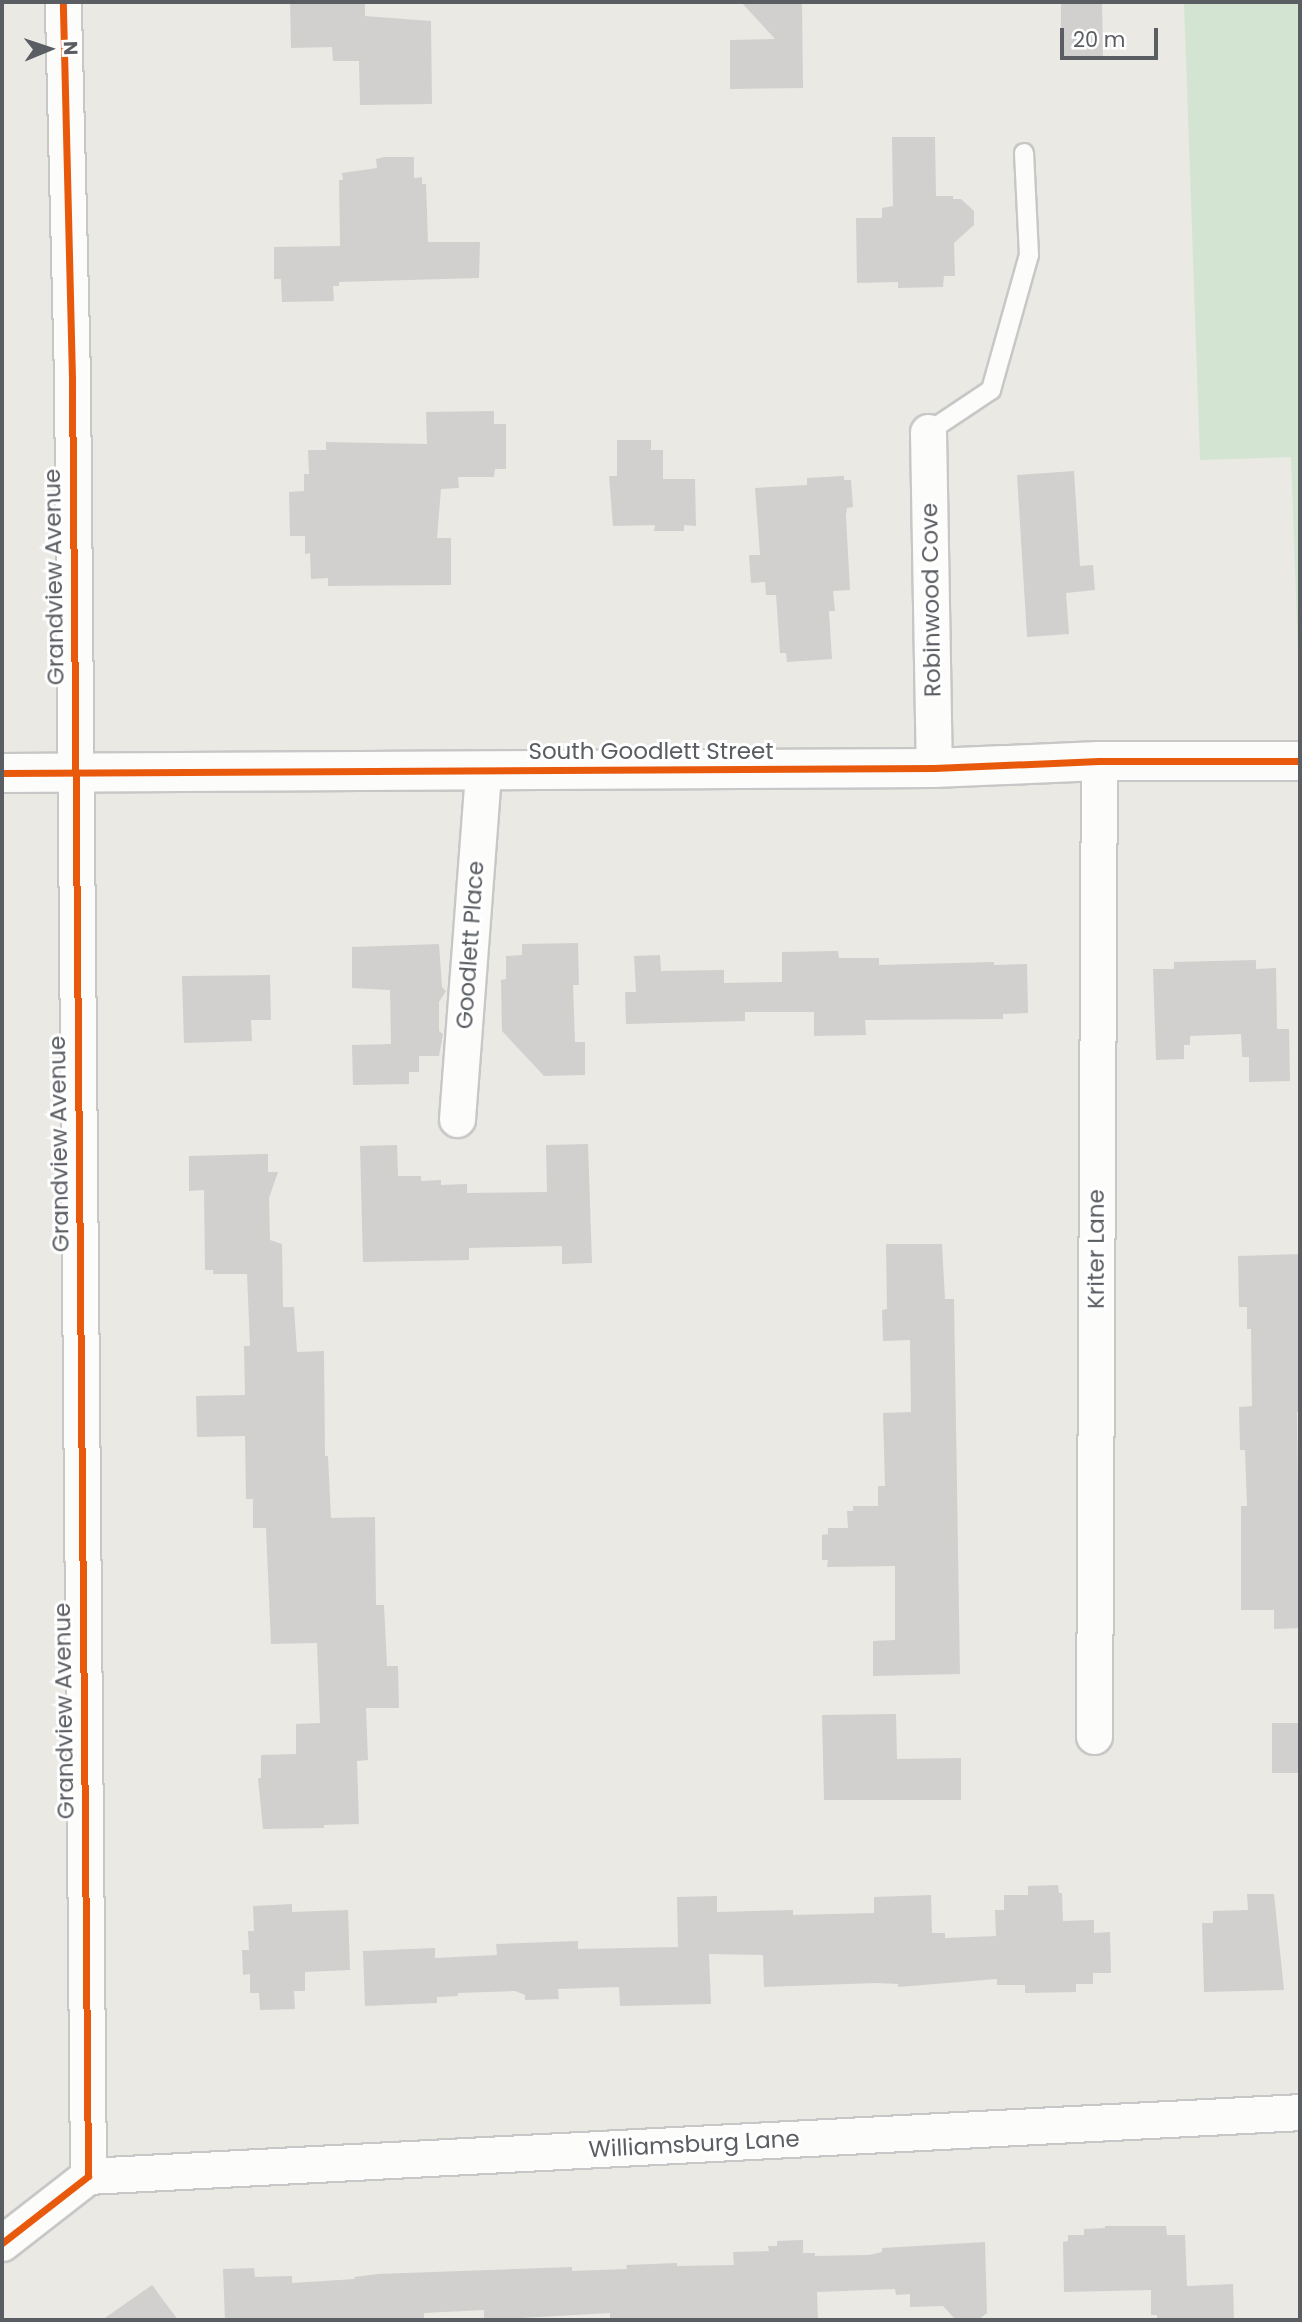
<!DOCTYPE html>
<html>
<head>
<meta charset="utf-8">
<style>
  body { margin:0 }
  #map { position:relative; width:1302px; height:2322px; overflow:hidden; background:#eae9e4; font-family:Poppins,sans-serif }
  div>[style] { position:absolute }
  .green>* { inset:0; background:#d3e5d2 }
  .building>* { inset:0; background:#d1d0ce; transform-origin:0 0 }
  .roads { filter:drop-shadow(2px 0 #c7c7c7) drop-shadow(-2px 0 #c7c7c7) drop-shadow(0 2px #c7c7c7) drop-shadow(0 -2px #c7c7c7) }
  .lane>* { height:18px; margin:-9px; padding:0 9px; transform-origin:9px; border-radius:9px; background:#fcfcfb }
  .street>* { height:35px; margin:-17.5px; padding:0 17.5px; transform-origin:17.5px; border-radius:17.5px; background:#fcfcfb }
  .secondary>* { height:38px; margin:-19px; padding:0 19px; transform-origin:19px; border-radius:19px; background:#fcfcfb }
  .cycleway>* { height:7px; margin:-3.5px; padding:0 3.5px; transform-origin:3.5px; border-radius:3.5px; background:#e8590c }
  span { translate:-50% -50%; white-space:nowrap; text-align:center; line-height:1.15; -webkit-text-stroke:6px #fff; paint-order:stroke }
  .street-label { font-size:23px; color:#5a5d62 }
  .frame { position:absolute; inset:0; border:4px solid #5a5d62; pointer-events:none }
  .north { position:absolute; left:14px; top:14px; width:70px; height:70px; -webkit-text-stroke:5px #fff; paint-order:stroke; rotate:88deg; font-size:19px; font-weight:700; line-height:28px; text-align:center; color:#5a5d62 }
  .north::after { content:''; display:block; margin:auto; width:24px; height:32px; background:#5a5d62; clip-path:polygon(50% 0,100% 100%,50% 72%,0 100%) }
  .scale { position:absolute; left:1060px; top:28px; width:98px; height:32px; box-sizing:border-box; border:4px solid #5a5d62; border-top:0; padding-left:9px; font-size:21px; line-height:24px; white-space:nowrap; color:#5a5d62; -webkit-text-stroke:5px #fff; paint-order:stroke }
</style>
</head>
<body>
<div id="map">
  <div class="green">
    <div style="clip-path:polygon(1184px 2px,1300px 2px,1300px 706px,1291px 457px,1200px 460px)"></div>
  </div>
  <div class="building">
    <div style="clip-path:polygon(290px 2px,365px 2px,365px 16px,431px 21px,432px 104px,360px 105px,359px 61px,333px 61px,332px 47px,291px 48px)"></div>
    <div style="clip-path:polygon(741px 2px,802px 2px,803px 88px,730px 89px,730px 40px,775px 39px)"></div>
    <div style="clip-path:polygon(1061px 2px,1102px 2px,1103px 56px,1067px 59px,1061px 56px)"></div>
    <div style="clip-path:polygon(892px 137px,935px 137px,936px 196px,953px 196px,953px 199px,961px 199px,974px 211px,974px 225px,954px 243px,955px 276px,944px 276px,943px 287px,898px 288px,898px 282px,857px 283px,856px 218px,882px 218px,882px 208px,893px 206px)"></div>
    <div style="clip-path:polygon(384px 157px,414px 157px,414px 178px,422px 177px,422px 184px,426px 184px,428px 242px,480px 242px,479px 278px,339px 282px,339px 286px,333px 286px,334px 301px,282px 302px,281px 279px,274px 279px,274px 247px,340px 246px,339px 180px,343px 180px,342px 173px,377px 168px,376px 159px)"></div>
    <div style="clip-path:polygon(494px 411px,494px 424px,506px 424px,506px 469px,495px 469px,494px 477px,458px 477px,459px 488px,441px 489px,437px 538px,451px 538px,451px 585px,328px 586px,328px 578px,311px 579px,310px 553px,305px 554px,305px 536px,290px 536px,289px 492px,304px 491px,304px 474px,309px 474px,308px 450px,326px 450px,326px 442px,427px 444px,426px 412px)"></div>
    <div style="clip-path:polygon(617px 440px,651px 440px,651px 450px,663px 450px,663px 479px,695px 479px,696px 526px,684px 525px,684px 531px,654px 531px,655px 525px,613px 526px,609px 476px,617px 476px)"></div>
    <div style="clip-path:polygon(1074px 471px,1080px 566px,1093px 565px,1095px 590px,1066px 593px,1069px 634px,1027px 637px,1017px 475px)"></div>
    <div style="clip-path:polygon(844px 476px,844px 480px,851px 480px,853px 507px,847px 508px,846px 516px,850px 590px,833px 591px,835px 611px,829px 611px,832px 659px,787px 662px,786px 653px,780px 653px,776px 595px,766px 595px,765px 582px,751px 583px,749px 555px,760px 555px,755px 488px,807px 485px,807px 478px)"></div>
    <div style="clip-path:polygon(578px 943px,579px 985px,573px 985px,575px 1042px,585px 1042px,585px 1075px,544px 1076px,502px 1031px,501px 980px,506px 979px,506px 956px,522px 955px,522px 944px)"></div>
    <div style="clip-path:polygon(439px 944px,442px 987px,446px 991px,439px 1002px,439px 1031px,443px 1034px,439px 1056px,419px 1056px,419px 1072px,409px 1072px,409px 1084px,353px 1085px,352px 1045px,391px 1044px,390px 990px,352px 988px,352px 947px)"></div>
    <div style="clip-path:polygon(838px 951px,839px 958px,879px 958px,879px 965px,994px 962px,994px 965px,1027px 964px,1028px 1013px,1003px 1014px,1003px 1019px,865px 1020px,866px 1035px,814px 1036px,814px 1012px,745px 1012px,745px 1021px,626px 1024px,625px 992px,636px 992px,634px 956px,660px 955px,661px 971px,724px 970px,724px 983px,782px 982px,782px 952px)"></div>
    <div style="clip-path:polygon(1256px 960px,1256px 969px,1276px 968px,1277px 1029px,1289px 1029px,1290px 1081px,1249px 1082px,1249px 1057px,1242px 1057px,1241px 1034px,1190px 1036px,1190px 1045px,1184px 1045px,1184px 1059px,1156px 1060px,1153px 969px,1174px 969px,1174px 962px)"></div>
    <div style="clip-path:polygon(270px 975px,271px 1020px,251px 1020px,252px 1041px,184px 1043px,182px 976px)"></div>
    <div style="clip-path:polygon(588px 1144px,592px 1263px,562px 1264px,562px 1246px,469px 1248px,469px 1260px,363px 1262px,360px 1146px,397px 1145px,398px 1176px,421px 1176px,421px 1181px,441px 1180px,441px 1185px,467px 1184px,467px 1193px,547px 1192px,546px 1145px)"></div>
    <div style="clip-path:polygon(268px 1154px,268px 1172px,278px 1172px,269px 1198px,270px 1240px,282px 1244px,283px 1307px,294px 1307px,297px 1352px,324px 1351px,325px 1456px,328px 1456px,331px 1518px,375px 1517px,376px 1605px,384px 1605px,387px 1666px,398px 1666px,399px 1708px,366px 1708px,368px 1760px,357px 1761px,359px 1824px,324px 1825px,324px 1828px,263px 1829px,258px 1778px,261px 1778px,261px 1755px,296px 1754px,296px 1724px,320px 1723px,317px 1643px,271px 1644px,266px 1528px,253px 1528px,253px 1499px,246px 1499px,245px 1436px,197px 1437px,196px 1396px,245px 1395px,244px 1346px,250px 1346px,247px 1274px,213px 1274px,213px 1270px,205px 1270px,204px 1190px,189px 1191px,189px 1156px)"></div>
    <div style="clip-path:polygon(886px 1244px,942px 1244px,945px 1299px,954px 1299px,960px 1674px,873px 1676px,873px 1641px,895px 1640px,895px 1566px,827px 1567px,828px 1560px,822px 1560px,822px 1535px,828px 1534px,828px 1528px,848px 1528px,847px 1511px,853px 1511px,853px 1506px,878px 1506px,878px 1486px,885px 1486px,883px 1413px,911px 1412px,910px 1340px,883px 1341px,882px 1310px,887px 1309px)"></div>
    <div style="clip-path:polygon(1300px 1254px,1300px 1412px,1297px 1412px,1300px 1628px,1274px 1629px,1274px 1610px,1241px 1610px,1241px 1506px,1247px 1506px,1245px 1450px,1240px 1450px,1239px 1407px,1252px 1406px,1251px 1329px,1247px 1329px,1247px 1307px,1239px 1307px,1238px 1256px)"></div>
    <div style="clip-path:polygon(896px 1714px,897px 1759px,961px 1758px,961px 1800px,824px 1800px,822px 1715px)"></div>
    <div style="left:1272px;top:1723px;width:28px;height:50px"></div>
    <div style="clip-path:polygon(1058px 1885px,1059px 1893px,1062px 1893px,1063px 1921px,1094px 1920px,1094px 1933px,1110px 1932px,1111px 1973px,1093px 1973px,1093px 1984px,1076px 1984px,1076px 1992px,1025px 1993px,1025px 1985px,997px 1985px,997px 1979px,898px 1987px,898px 1984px,876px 1983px,764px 1987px,763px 1955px,709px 1954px,711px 2004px,620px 2006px,619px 1987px,558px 1989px,559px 1999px,525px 2000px,525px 1995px,515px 1991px,458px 1993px,458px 1996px,437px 1997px,437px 2003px,365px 2006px,363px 1951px,435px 1948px,435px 1958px,497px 1955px,496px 1944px,578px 1941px,578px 1949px,678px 1947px,677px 1897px,717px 1896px,717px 1912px,793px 1910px,793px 1915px,874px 1913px,874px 1897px,931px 1895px,932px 1933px,945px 1933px,945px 1938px,996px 1936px,995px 1910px,1004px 1910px,1004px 1895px,1028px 1895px,1028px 1886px)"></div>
    <div style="clip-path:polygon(1247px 1894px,1274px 1894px,1284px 1990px,1204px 1992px,1202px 1923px,1213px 1923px,1213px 1911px,1248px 1910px)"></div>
    <div style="clip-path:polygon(292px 1904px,292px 1912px,348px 1910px,350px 1970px,305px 1972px,305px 1991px,294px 1991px,295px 2009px,260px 2010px,259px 1993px,250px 1993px,250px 1974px,243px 1975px,242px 1950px,249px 1950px,248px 1931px,254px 1931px,253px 1906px)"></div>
    <div style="clip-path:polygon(1105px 2226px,1166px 2226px,1167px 2235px,1185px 2235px,1187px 2286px,1233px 2284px,1234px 2320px,1157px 2320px,1157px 2315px,1151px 2315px,1151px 2290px,1064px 2292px,1063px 2242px,1068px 2241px,1068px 2235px,1084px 2235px,1084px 2229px,1105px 2228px)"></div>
    <div style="clip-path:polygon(803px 2240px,803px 2253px,815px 2253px,815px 2256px,869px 2255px,882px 2252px,882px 2248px,985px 2242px,987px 2313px,978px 2320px,956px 2320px,943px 2306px,910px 2307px,910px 2294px,896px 2295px,895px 2289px,817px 2292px,818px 2320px,610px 2320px,610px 2313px,484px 2320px,484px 2310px,424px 2313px,424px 2320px,225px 2320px,223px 2269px,254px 2268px,255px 2277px,292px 2276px,292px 2283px,355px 2279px,354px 2277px,378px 2274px,572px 2267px,572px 2271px,627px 2269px,626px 2265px,677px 2263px,677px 2266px,734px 2265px,733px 2252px,769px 2251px,768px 2246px,777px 2246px,777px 2241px)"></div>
    <div style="clip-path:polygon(152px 2285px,178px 2320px,102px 2320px)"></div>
  </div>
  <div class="roads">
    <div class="lane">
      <div style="left:928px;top:432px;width:76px;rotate:-33.7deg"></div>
      <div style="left:991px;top:390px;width:140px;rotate:-74.3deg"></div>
      <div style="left:1029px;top:255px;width:102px;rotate:-92.8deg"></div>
    </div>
    <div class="street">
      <div style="left:928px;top:432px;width:336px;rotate:89deg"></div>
      <div style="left:457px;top:1119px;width:349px;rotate:-85.7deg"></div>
      <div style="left:1094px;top:1736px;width:975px;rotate:-89.71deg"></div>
      <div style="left:88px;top:2176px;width:1214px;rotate:-3.02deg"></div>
      <div style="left:2px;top:2243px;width:109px;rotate:-37.9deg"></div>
      <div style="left:88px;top:2176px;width:1798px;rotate:-90.51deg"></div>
      <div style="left:72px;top:378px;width:376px;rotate:-91.4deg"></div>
    </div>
    <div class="secondary">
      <div style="left:2px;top:773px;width:932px;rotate:-0.31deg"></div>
      <div style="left:934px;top:768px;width:165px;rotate:-2.4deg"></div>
      <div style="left:1099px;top:761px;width:201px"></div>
    </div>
  </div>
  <div class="cycleway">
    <div style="left:2px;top:773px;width:932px;rotate:-0.31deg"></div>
    <div style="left:934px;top:768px;width:165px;rotate:-2.4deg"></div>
    <div style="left:1099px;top:761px;width:201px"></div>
    <div style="left:2px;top:2243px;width:109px;rotate:-37.9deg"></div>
    <div style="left:88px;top:2176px;width:1798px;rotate:-90.51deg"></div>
    <div style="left:72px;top:378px;width:376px;rotate:-91.4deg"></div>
  </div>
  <div class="street-label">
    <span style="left:54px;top:577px;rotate:-91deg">Grandview Avenue</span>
    <span style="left:931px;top:600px;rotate:-91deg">Robinwood Cove</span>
    <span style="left:651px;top:751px">South Goodlett Street</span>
    <span style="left:470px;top:945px;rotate:-86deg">Goodlett Place</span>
    <span style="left:59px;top:1144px;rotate:-91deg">Grandview Avenue</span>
    <span style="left:1096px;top:1249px;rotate:-90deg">Kriter Lane</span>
    <span style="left:64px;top:1711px;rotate:-91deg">Grandview Avenue</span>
    <span style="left:694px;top:2144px;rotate:-3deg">Williamsburg Lane</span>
  </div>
  <div class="frame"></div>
  <div class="north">N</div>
  <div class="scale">20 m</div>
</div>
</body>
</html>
